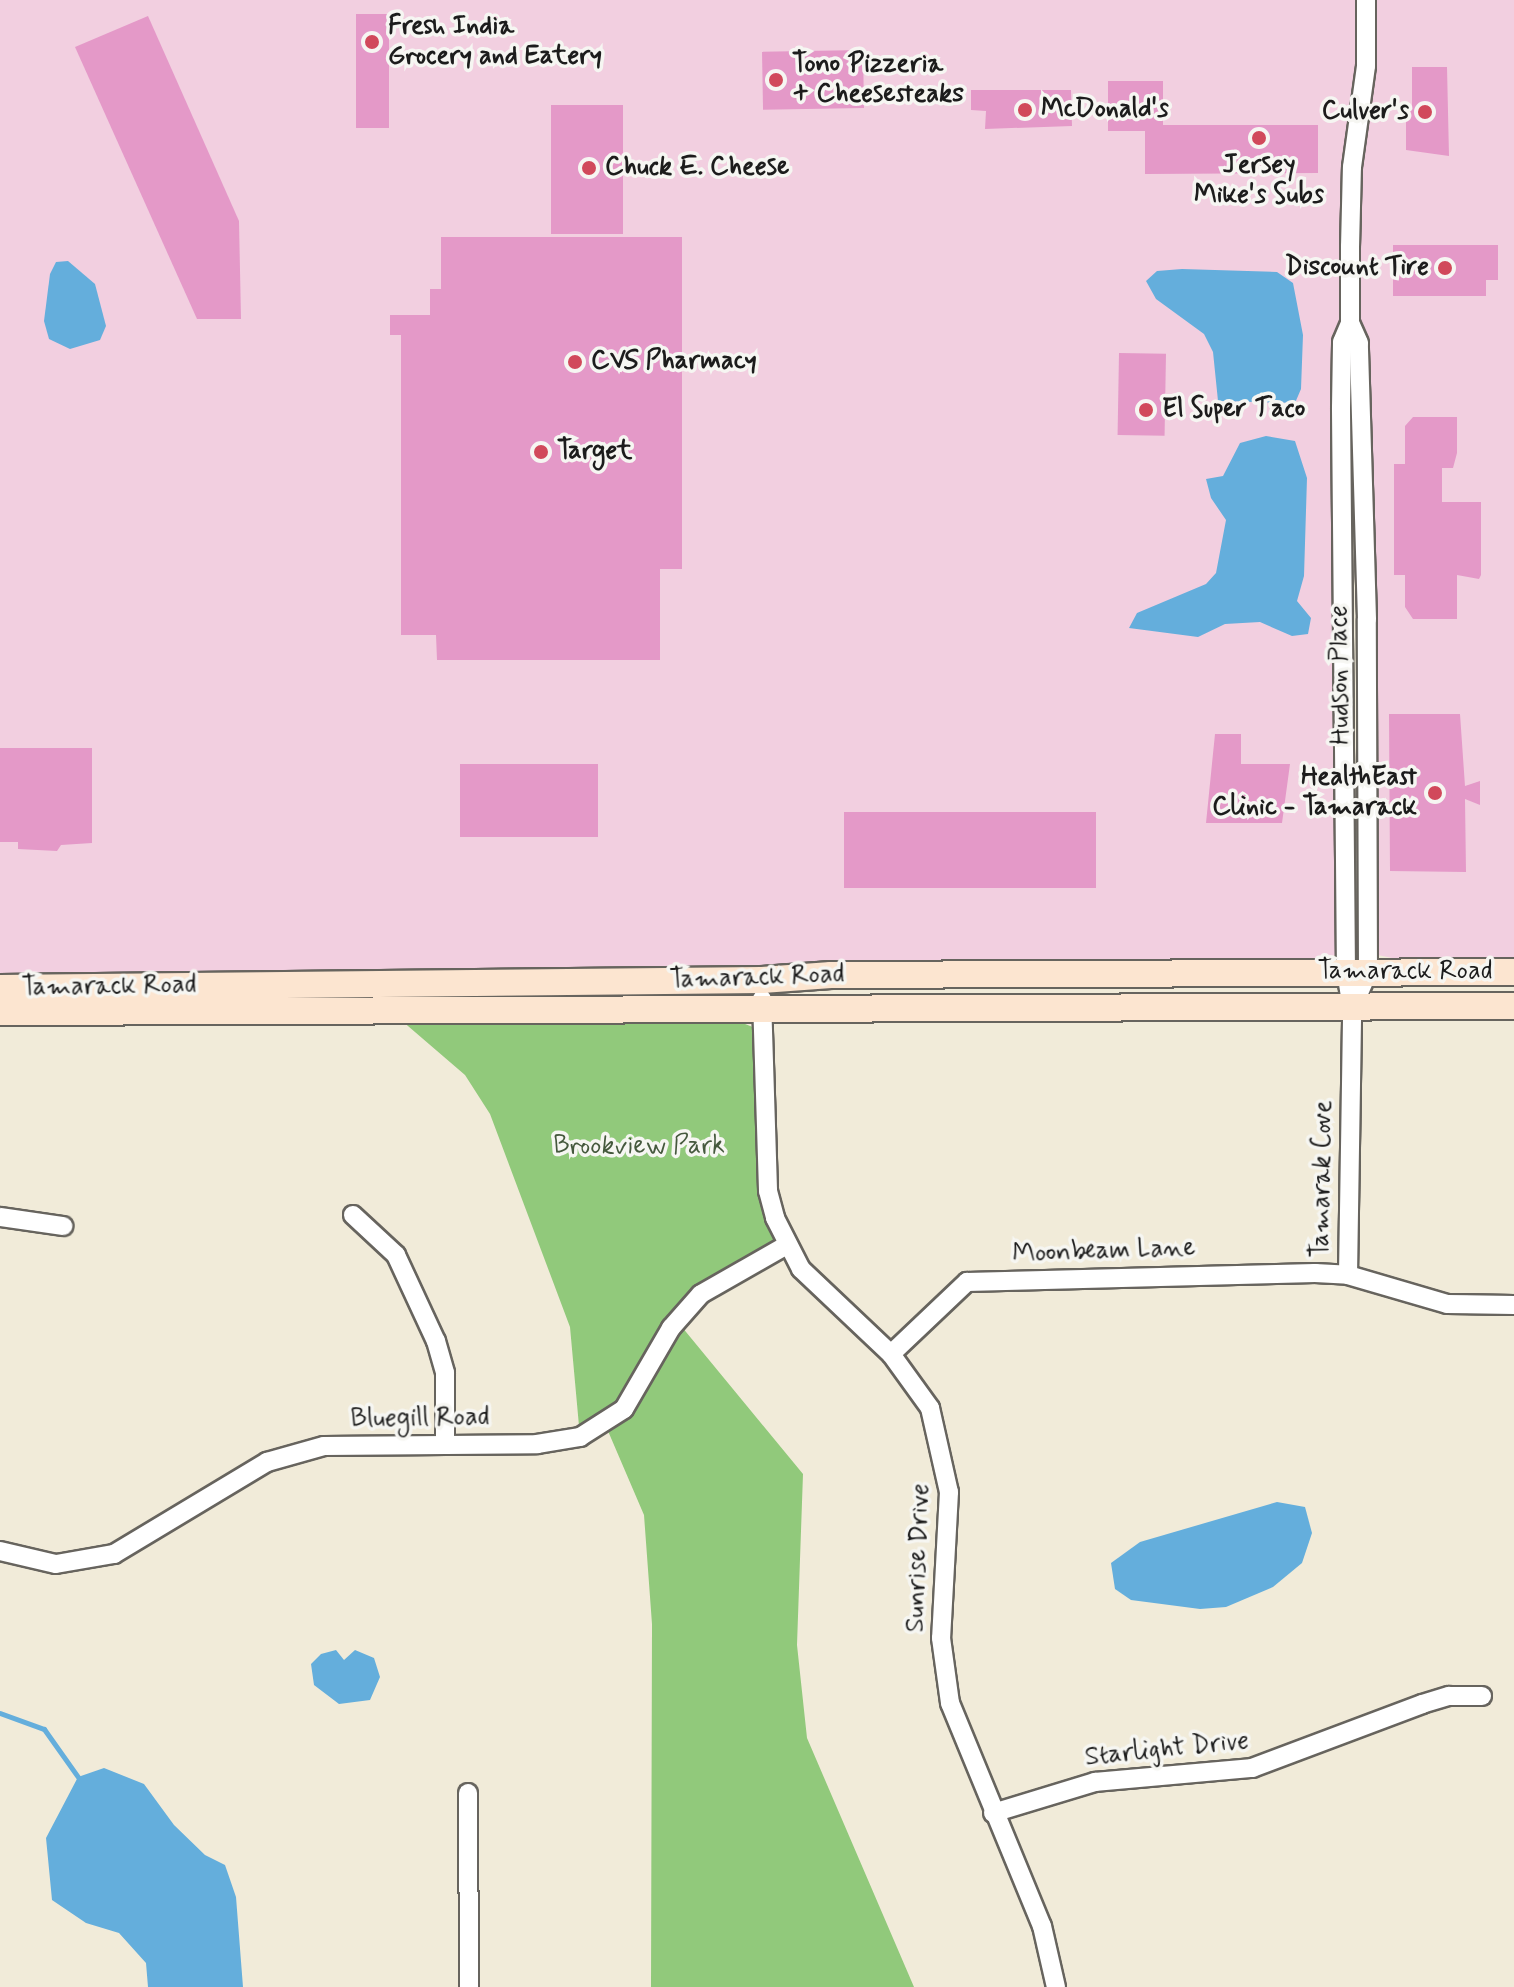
<!DOCTYPE html>
<html>
<head>
<meta charset="utf-8">
<style>
  body { margin:0 }
  #map { position:relative; width:1514px; height:1987px; overflow:hidden; background:#f1ebd9; font-family:Mynerve,sans-serif }
  div>[style] { position:absolute }
  .built>* { inset:0; background:#f2cfe0 }
  .green>* { inset:0; background:#91c97b }
  .water>* { inset:0; background:#64aedc }
  .stream>* { height:5px; margin:-2.5px; padding:0 2.5px; transform-origin:2.5px; border-radius:2.5px; background:#64aedc }
  .building>* { inset:0; background:#e499c8; transform-origin:0 0 }
  .roads { filter:drop-shadow(2px 0 #67645e) drop-shadow(-2px 0 #67645e) drop-shadow(0 2px #67645e) drop-shadow(0 -2px #67645e) }
  .street>* { height:18px; margin:-9px; padding:0 9px; transform-origin:9px; border-radius:9px; background:#fff }
  .secondary>* { height:26px; margin:-13px; padding:0 13px; transform-origin:13px; border-radius:13px; background:#fce5d0 }
  .dots>* { width:22px; height:22px; translate:-50% -50%; box-sizing:border-box; border:4px solid #f6f6f2; border-radius:50% }
  span { translate:-50% -50%; white-space:nowrap; text-align:center; line-height:1.15; -webkit-text-stroke:7px #f6f6f2; paint-order:stroke }
  .poi-label { font-size:26px; color:#1c1c1c; font-weight:700 }
  .left { translate:0 -50%; text-align:left }
  .right { translate:-100% -50%; text-align:right }
  .street-label { font-size:26px; color:#1c1c1c }
  .park-label { font-size:26px; color:#45593d }
</style>
</head>
<body>
<div id="map">
  <div class="built">
    <div style="clip-path:polygon(0 0,1514px 0,1514px 961px,1407px 961px,1368px 953px,1350px 324px,1345px 953px,1307px 961px,808px 962px,734px 974px,0 976px)"></div>
  </div>
  <div class="green">
    <div style="clip-path:polygon(401px 1020px,735px 1020px,765px 1032px,767px 1166px,787px 1245px,677px 1321px,803px 1474px,797px 1645px,807px 1738px,914px 1987px,651px 1987px,652px 1624px,644px 1515px,605px 1424px,580px 1437px,570px 1327px,490px 1114px,465px 1075px)"></div>
  </div>
  <div class="water">
    <div style="clip-path:polygon(68px 261px,95px 284px,106px 326px,100px 340px,70px 349px,49px 339px,44px 321px,50px 274px,56px 262px)"></div>
    <div style="clip-path:polygon(1182px 269px,1277px 272px,1293px 283px,1303px 335px,1301px 389px,1295px 403px,1218px 401px,1213px 352px,1204px 334px,1156px 299px,1146px 281px,1157px 271px)"></div>
    <div style="clip-path:polygon(1266px 436px,1295px 441px,1307px 478px,1304px 576px,1297px 601px,1311px 618px,1308px 634px,1292px 636px,1260px 622px,1225px 624px,1198px 637px,1129px 628px,1137px 613px,1206px 584px,1216px 573px,1226px 520px,1211px 498px,1206px 479px,1223px 476px,1240px 443px)"></div>
    <div style="clip-path:polygon(1277px 1502px,1305px 1507px,1312px 1533px,1302px 1563px,1273px 1587px,1226px 1607px,1200px 1609px,1131px 1600px,1115px 1589px,1111px 1563px,1140px 1542px)"></div>
    <div style="clip-path:polygon(336px 1650px,344px 1660px,355px 1650px,374px 1658px,380px 1677px,370px 1700px,339px 1704px,314px 1685px,311px 1664px,321px 1654px)"></div>
    <div style="clip-path:polygon(104px 1768px,144px 1784px,174px 1825px,205px 1855px,225px 1865px,236px 1897px,243px 1987px,148px 1987px,146px 1963px,119px 1933px,86px 1923px,52px 1900px,46px 1838px,78px 1777px)"></div>
  </div>
  <div class="stream">
    <div style="left:0;top:1713px;width:47px;rotate:20deg"></div>
    <div style="left:44px;top:1729px;width:59px;rotate:54.7deg"></div>
  </div>
  <div class="building">
    <div style="left:356px;top:14px;width:33px;height:114px"></div>
    <div style="clip-path:polygon(148px 16px,239px 221px,241px 319px,197px 319px,75px 47px)"></div>
    <div style="left:863px;top:50px;width:58px;height:101px;rotate:89deg"></div>
    <div style="clip-path:polygon(1412px 67px,1447px 67px,1449px 156px,1406px 150px,1406px 115px,1401px 115px,1401px 106px,1412px 106px)"></div>
    <div style="clip-path:polygon(1108px 81px,1163px 81px,1163px 125px,1318px 125px,1318px 173px,1145px 174px,1145px 131px,1108px 131px)"></div>
    <div style="clip-path:polygon(971px 90px,1071px 90px,1072px 126px,985px 129px,986px 111px,971px 110px)"></div>
    <div style="left:623px;top:105px;width:129px;height:72px;rotate:90deg"></div>
    <div style="clip-path:polygon(441px 237px,682px 237px,682px 569px,660px 569px,660px 660px,437px 660px,436px 635px,401px 635px,401px 335px,390px 335px,390px 315px,430px 315px,430px 289px,441px 289px)"></div>
    <div style="clip-path:polygon(1393px 245px,1498px 245px,1498px 280px,1486px 280px,1486px 296px,1393px 296px)"></div>
    <div style="left:1119px;top:353px;width:47px;height:82px;rotate:1deg"></div>
    <div style="clip-path:polygon(1413px 417px,1457px 417px,1457px 453px,1453px 468px,1442px 468px,1442px 502px,1481px 502px,1481px 575px,1479px 579px,1457px 575px,1457px 619px,1413px 619px,1405px 607px,1405px 575px,1394px 575px,1394px 464px,1405px 464px,1405px 426px)"></div>
    <div style="clip-path:polygon(1389px 714px,1460px 714px,1465px 786px,1480px 781px,1480px 805px,1465px 799px,1466px 872px,1390px 871px)"></div>
    <div style="clip-path:polygon(1215px 734px,1241px 734px,1241px 764px,1290px 764px,1282px 823px,1206px 823px)"></div>
    <div style="clip-path:polygon(0 748px,92px 748px,92px 843px,61px 845px,57px 851px,18px 849px,18px 842px,0 842px)"></div>
    <div style="left:460px;top:764px;width:138px;height:73px"></div>
    <div style="left:844px;top:812px;width:252px;height:76px"></div>
  </div>
  <div class="roads">
    <div class="street">
      <div style="left:762px;top:999px;width:192px;rotate:88.2deg"></div>
      <div style="left:768px;top:1191px;width:28px;rotate:75deg"></div>
      <div style="left:775px;top:1218px;width:57px;rotate:63deg"></div>
      <div style="left:801px;top:1269px;width:124px;rotate:43.4deg"></div>
      <div style="left:891px;top:1354px;width:67px;rotate:54.2deg"></div>
      <div style="left:930px;top:1408px;width:86px;rotate:77.3deg"></div>
      <div style="left:949px;top:1492px;width:146px;rotate:93.1deg"></div>
      <div style="left:941px;top:1638px;width:66px;rotate:82.1deg"></div>
      <div style="left:950px;top:1703px;width:241px;rotate:67.6deg"></div>
      <div style="left:1042px;top:1926px;width:63px;rotate:77.1deg"></div>
      <div style="left:1352px;top:1009px;width:40px;rotate:-66.6deg"></div>
      <div style="left:1368px;top:972px;width:353px;rotate:-90.2deg"></div>
      <div style="left:1367px;top:619px;width:276px;rotate:-91.7deg"></div>
      <div style="left:1359px;top:343px;width:22px;rotate:-114deg"></div>
      <div style="left:1350px;top:323px;width:76px;rotate:-90deg"></div>
      <div style="left:1350px;top:247px;width:80px;rotate:-88.6deg"></div>
      <div style="left:1352px;top:167px;width:102px;rotate:-82.1deg"></div>
      <div style="left:1366px;top:66px;width:66px;rotate:-90deg"></div>
      <div style="left:353px;top:1215px;width:59px;rotate:42.9deg"></div>
      <div style="left:396px;top:1255px;width:95px;rotate:65.1deg"></div>
      <div style="left:436px;top:1341px;width:33px;rotate:74deg"></div>
      <div style="left:445px;top:1373px;width:71px;rotate:90deg"></div>
      <div style="left:0;top:1217px;width:64px;rotate:8.1deg"></div>
      <div style="left:1348px;top:1275px;width:266px;rotate:-89.1deg"></div>
      <div style="left:1352px;top:1009px;width:37px;rotate:-99deg"></div>
      <div style="left:1346px;top:972px;width:564px;rotate:-90.51deg"></div>
      <div style="left:1341px;top:408px;width:66px;rotate:-89.1deg"></div>
      <div style="left:1342px;top:342px;width:21px;rotate:-67deg"></div>
      <div style="left:891px;top:1354px;width:105px;rotate:-43.5deg"></div>
      <div style="left:967px;top:1282px;width:348px;rotate:-1.5deg"></div>
      <div style="left:1315px;top:1273px;width:33px;rotate:3deg"></div>
      <div style="left:1348px;top:1275px;width:103px;rotate:16.3deg"></div>
      <div style="left:1447px;top:1304px;width:67px;rotate:0.9deg"></div>
      <div style="left:0;top:1551px;width:57px;rotate:13.1deg"></div>
      <div style="left:56px;top:1564px;width:59px;rotate:-9.8deg"></div>
      <div style="left:114px;top:1554px;width:179px;rotate:-31deg"></div>
      <div style="left:267px;top:1462px;width:59px;rotate:-15.7deg"></div>
      <div style="left:324px;top:1446px;width:213px;rotate:-0.5deg"></div>
      <div style="left:537px;top:1444px;width:44px;rotate:-9.2deg"></div>
      <div style="left:580px;top:1437px;width:52px;rotate:-32.5deg"></div>
      <div style="left:624px;top:1409px;width:94px;rotate:-59.9deg"></div>
      <div style="left:671px;top:1328px;width:45px;rotate:-48.6deg"></div>
      <div style="left:701px;top:1294px;width:99px;rotate:-29.7deg"></div>
      <div style="left:468px;top:1793px;width:194px;rotate:89.7deg"></div>
      <div style="left:993px;top:1813px;width:107px;rotate:-16.9deg"></div>
      <div style="left:1095px;top:1782px;width:158px;rotate:-5.1deg"></div>
      <div style="left:1252px;top:1768px;width:182px;rotate:-20.6deg"></div>
      <div style="left:1422px;top:1704px;width:28px;rotate:-17deg"></div>
      <div style="left:1449px;top:1696px;width:33px"></div>
    </div>
    <div class="secondary">
      <div style="left:0;top:988px;width:762px;rotate:-0.6deg"></div>
      <div style="left:762px;top:980px;width:69px;rotate:-4.1deg"></div>
      <div style="left:831px;top:975px;width:683px;rotate:-0.25deg"></div>
      <div style="left:0;top:1012px;width:1514px;rotate:-0.23deg"></div>
    </div>
  </div>
  <div class="dots">
    <div style="left:372px;top:42px;background:#d1495b"></div>
    <div style="left:776px;top:80px;background:#d1495b"></div>
    <div style="left:1025px;top:110px;background:#d1495b"></div>
    <div style="left:1425px;top:112px;background:#d1495b"></div>
    <div style="left:1259px;top:138px;background:#d1495b"></div>
    <div style="left:589px;top:168px;background:#d1495b"></div>
    <div style="left:1445px;top:268px;background:#d1495b"></div>
    <div style="left:575px;top:362px;background:#d1495b"></div>
    <div style="left:1146px;top:410px;background:#d1495b"></div>
    <div style="left:541px;top:452px;background:#d1495b"></div>
    <div style="left:1435px;top:793px;background:#d1495b"></div>
  </div>
  <div class="poi-label">
    <span class="left" style="left:388px;top:42px">Fresh India<br>Grocery and Eatery</span>
    <span class="left" style="left:792px;top:80px">Tono Pizzeria<br>+ Cheesesteaks</span>
    <span class="left" style="left:1041px;top:110px">McDonald's</span>
    <span class="right" style="left:1409px;top:112px">Culver's</span>
    <span style="left:1259px;top:181px">Jersey<br>Mike's Subs</span>
    <span class="left" style="left:605px;top:168px">Chuck E. Cheese</span>
    <span class="right" style="left:1429px;top:268px">Discount Tire</span>
    <span class="left" style="left:591px;top:362px">CVS Pharmacy</span>
    <span class="left" style="left:1162px;top:410px">El Super Taco</span>
    <span class="left" style="left:557px;top:452px">Target</span>
    <span class="right" style="left:1417px;top:793px">HealthEast<br>Clinic - Tamarack</span>
  </div>
  <div class="street-label">
    <span style="left:1341px;top:675px;rotate:-91deg">Hudson Place</span>
    <span style="left:1405px;top:972px">Tamarack Road</span>
    <span style="left:757px;top:978px;rotate:-2deg">Tamarack Road</span>
    <span style="left:109px;top:987px;rotate:-1deg">Tamarack Road</span>
    <span style="left:1323px;top:1179px;rotate:-89deg">Tamarak Cove</span>
    <span style="left:1104px;top:1252px;rotate:-2deg">Moonbeam Lane</span>
    <span style="left:420px;top:1419px;rotate:-1deg">Bluegill Road</span>
    <span style="left:919px;top:1558px;rotate:-88deg">Sunrise Drive</span>
    <span style="left:1167px;top:1750px;rotate:-6deg">Starlight Drive</span>
  </div>
  <div class="park-label">
    <span style="left:639px;top:1147px">Brookview Park</span>
  </div>
</div>
</body>
</html>
